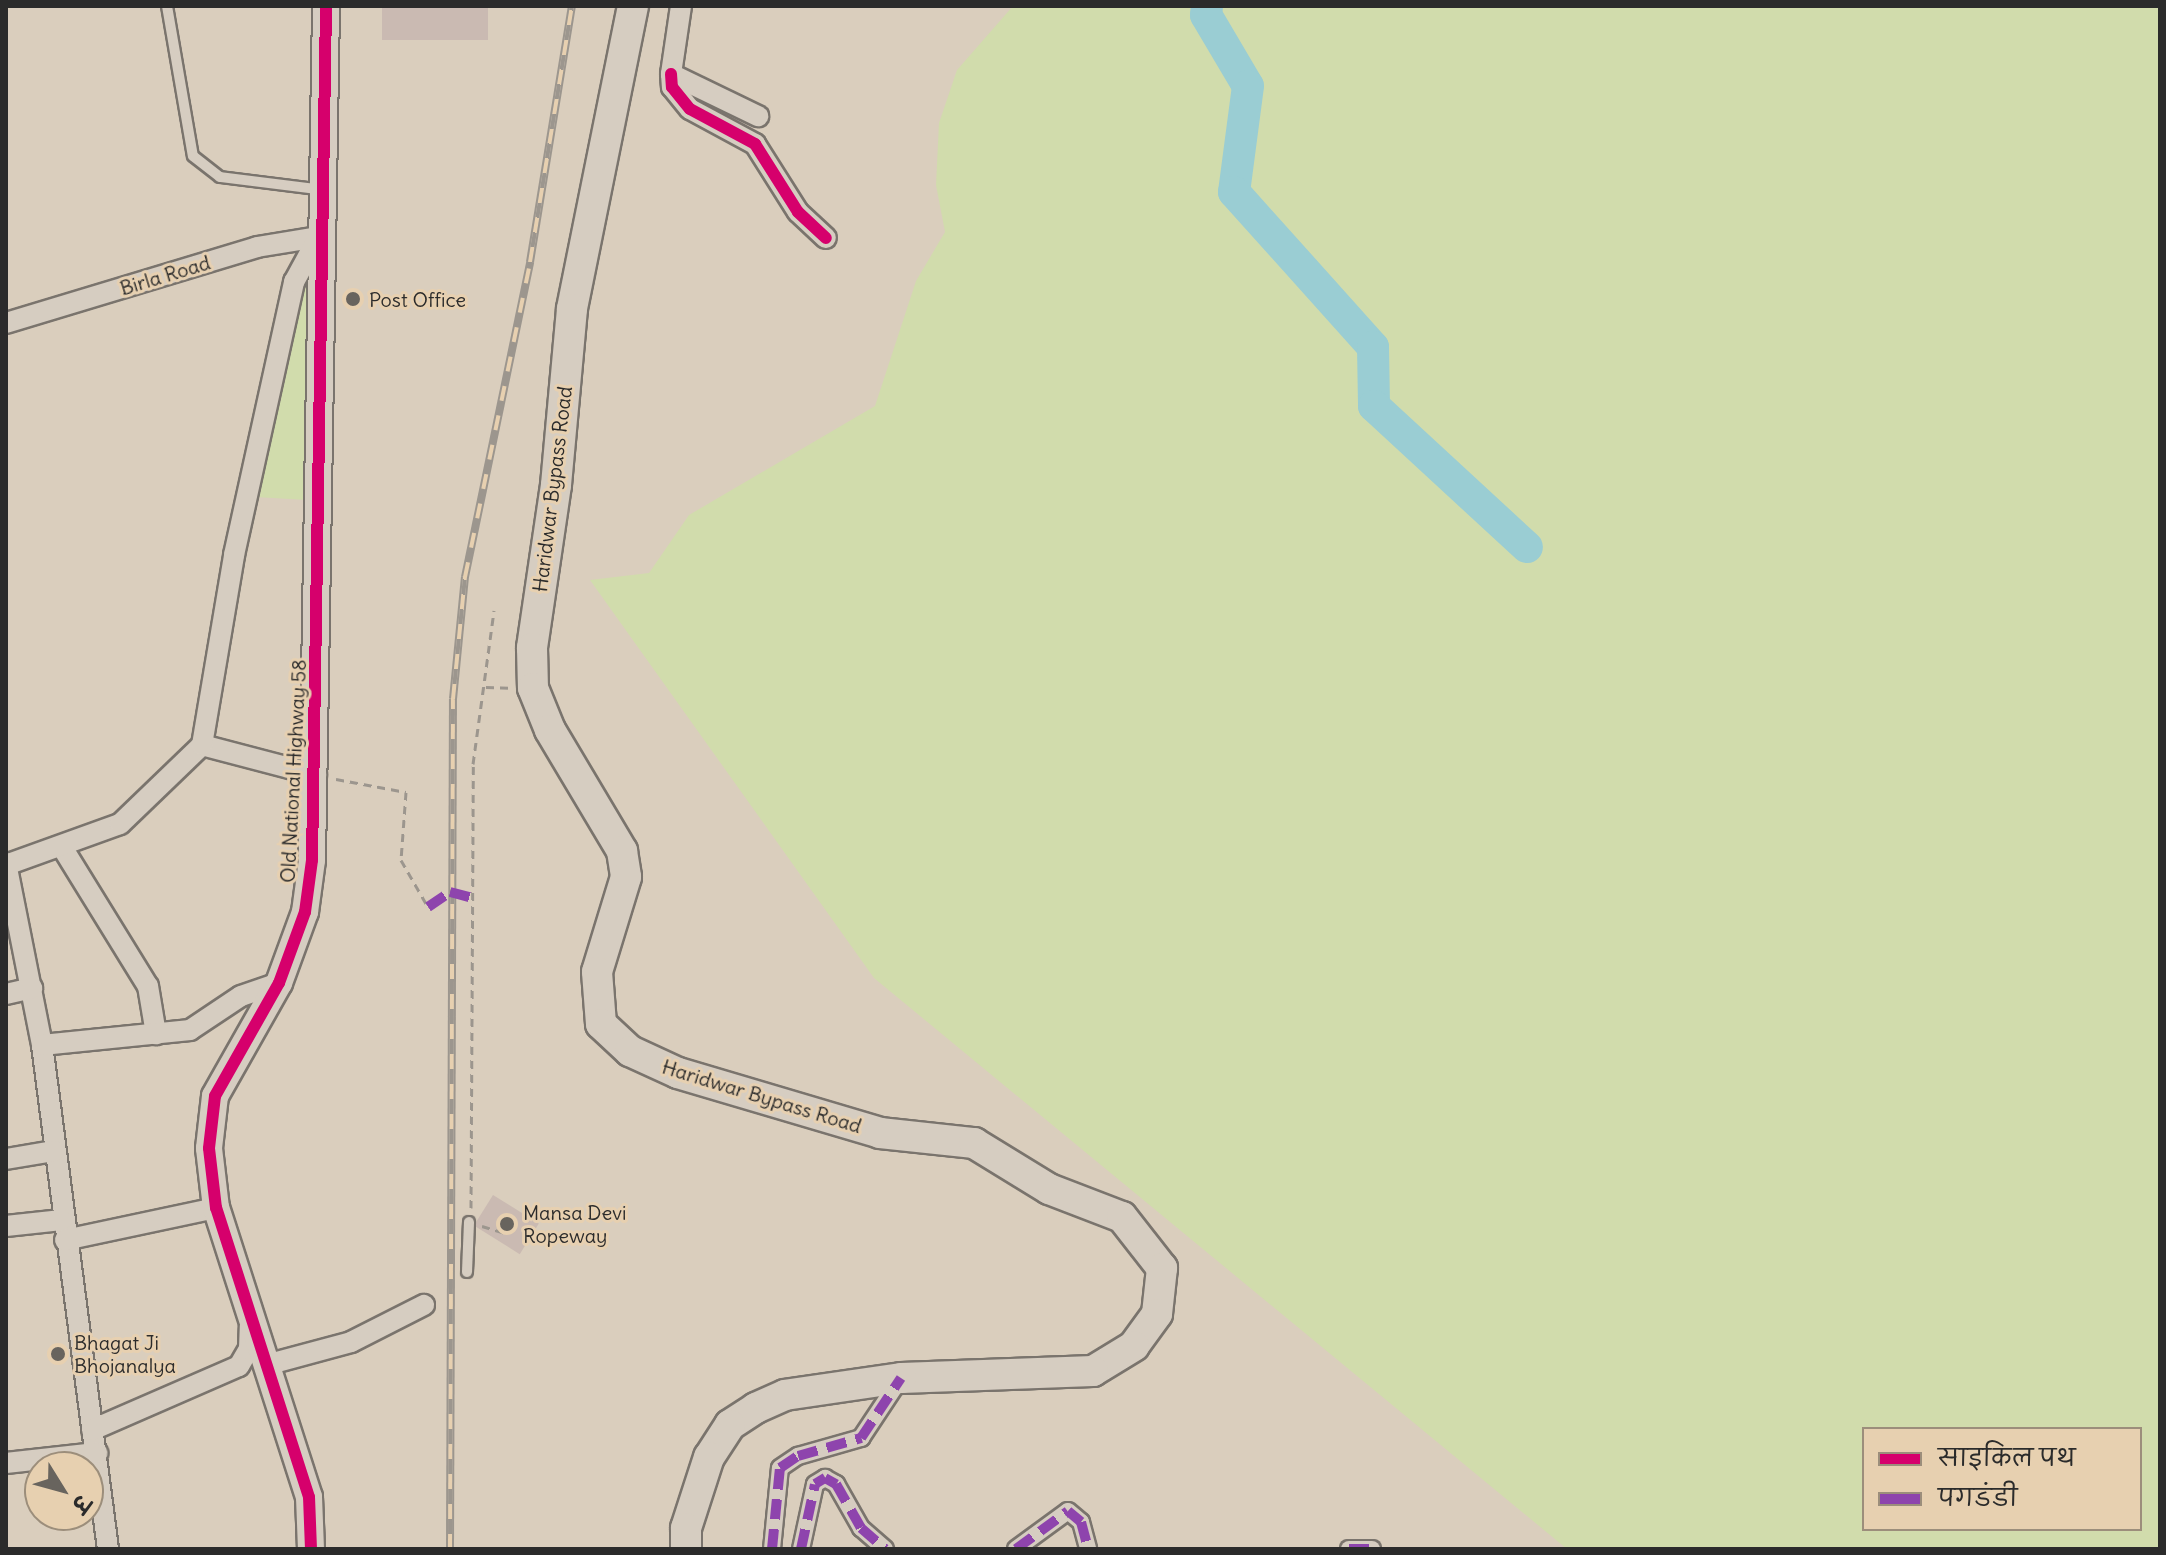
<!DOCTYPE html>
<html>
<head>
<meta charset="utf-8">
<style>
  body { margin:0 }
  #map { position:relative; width:2166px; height:1555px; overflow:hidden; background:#dacebd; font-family:Delius,"Playpen Sans Deva",sans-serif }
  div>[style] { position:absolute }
  .green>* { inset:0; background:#d1dcac }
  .river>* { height:32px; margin:-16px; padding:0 16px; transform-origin:16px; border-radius:16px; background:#9acdd3 }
  .building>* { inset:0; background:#cabab2; transform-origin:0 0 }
  .path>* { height:3px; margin-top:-1.5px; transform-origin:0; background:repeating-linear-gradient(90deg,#9c968e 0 8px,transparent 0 14px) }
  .roads { filter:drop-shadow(2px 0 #7a746d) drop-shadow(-2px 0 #7a746d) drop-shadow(0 2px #7a746d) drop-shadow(0 -2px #7a746d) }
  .service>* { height:10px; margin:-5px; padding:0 5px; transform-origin:5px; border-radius:5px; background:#d6cdc1 }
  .pedestrian>* { height:16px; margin:-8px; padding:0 8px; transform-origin:8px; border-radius:8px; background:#d6cdc1 }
  .minor>* { height:20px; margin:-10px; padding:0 10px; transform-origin:10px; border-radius:10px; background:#d6cdc1 }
  .tertiary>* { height:26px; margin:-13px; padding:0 13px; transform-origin:13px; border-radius:13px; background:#d6cdc1 }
  .secondary>* { height:30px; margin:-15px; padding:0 15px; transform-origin:15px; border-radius:15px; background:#d6cdc1 }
  .rail>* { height:8px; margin-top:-4px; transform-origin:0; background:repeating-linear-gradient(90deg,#e7d0b0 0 15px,#9c968e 0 30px); box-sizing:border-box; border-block:2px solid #9c968e }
  .quiet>* { height:10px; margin-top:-5px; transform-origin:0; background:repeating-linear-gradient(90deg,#8e44ad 0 20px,transparent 0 30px) }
  .cycleway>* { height:12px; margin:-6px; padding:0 6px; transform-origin:6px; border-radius:6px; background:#d6006c }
  .dots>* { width:22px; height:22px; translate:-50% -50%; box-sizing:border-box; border:4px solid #e7d0b0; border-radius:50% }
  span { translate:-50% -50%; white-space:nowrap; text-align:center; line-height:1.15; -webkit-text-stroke:6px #e7d0b0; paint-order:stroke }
  .street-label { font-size:20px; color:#2b2b2b }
  .poi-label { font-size:20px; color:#2b2b2b }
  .left { translate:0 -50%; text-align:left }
  .frame { position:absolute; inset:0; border:8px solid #2b2b2b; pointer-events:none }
  .legend { position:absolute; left:1862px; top:1427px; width:280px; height:104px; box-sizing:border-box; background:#e7d0b0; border:2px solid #9c8e7b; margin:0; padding:10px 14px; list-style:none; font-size:24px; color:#2b2b2b }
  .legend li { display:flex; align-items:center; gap:16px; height:40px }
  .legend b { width:40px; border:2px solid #9c8e7b }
  .north { position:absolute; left:24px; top:1451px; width:80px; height:80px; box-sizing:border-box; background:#e7d0b0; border:2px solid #9c8e7b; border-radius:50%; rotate:127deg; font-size:22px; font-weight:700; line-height:32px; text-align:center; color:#2b2b2b }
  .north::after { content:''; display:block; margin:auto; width:28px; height:36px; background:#68645e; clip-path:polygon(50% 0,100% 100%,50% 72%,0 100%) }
</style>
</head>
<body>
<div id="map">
  <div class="green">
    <div style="clip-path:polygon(evenodd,1013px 6px,2160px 6px,2160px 1549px,1567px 1549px,874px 978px,590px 580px,649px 573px,689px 515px,875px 406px,916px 281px,945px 232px,936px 185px,939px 123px,957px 70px,1013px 6px,1864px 1429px,2140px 1429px,2140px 1529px,1864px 1529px,1864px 1429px)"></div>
    <div style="clip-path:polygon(305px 279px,321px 283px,325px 501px,255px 497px)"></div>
  </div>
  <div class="river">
    <div style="left:1207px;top:6px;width:9px;rotate:96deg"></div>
    <div style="left:1206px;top:15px;width:82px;rotate:59.4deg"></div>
    <div style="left:1248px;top:86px;width:107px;rotate:97.5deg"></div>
    <div style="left:1234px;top:192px;width:208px;rotate:48.1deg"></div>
    <div style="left:1373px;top:347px;width:59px;rotate:89deg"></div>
    <div style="left:1374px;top:406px;width:208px;rotate:42.7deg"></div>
  </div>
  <div class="building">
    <div style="left:382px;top:6px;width:106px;height:34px"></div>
    <div style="left:493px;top:1195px;width:54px;height:36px;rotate:32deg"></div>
  </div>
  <div class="path">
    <div style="left:486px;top:687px;width:23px;rotate:2deg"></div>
    <div style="left:336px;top:779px;width:71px;rotate:10.5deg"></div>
    <div style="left:406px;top:792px;width:68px;rotate:94.2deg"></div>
    <div style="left:401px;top:860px;width:54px;rotate:60.1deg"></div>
    <div style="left:471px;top:1208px;width:444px;rotate:-89.7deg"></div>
    <div style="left:473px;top:764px;width:155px;rotate:-82.2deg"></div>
    <div style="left:482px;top:1226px;width:27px;rotate:17deg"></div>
  </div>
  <div class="roads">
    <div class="service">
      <div style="left:167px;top:6px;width:152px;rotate:80.2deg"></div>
      <div style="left:193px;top:156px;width:34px;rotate:38deg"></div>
      <div style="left:220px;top:177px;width:105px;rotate:7.1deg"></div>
      <div style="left:467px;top:1272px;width:50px;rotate:-87.7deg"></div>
    </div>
    <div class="pedestrian">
      <div style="left:772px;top:1549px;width:81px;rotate:-84.4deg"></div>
      <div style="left:780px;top:1468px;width:22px;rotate:-34deg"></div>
      <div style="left:798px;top:1456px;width:66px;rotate:-15.9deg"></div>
      <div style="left:861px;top:1438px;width:71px;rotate:-56.5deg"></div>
      <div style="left:801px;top:1549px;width:66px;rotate:-77.8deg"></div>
      <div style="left:815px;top:1484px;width:12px;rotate:-31deg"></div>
      <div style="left:825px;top:1478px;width:13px;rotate:29deg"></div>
      <div style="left:836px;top:1484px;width:51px;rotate:60.4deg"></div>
      <div style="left:861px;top:1528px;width:32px;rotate:41deg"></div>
      <div style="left:1016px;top:1549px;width:64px;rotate:-36.2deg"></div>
      <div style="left:1068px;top:1511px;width:17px;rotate:40deg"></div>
      <div style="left:1081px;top:1522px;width:28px;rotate:75deg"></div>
      <div style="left:1349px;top:1549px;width:23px"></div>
    </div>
    <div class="minor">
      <div style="left:681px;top:6px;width:69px;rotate:98.4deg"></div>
      <div style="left:671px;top:74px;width:97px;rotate:25.8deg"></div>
      <div style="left:671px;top:74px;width:13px;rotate:86deg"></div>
      <div style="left:672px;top:87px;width:28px;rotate:51deg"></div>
      <div style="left:690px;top:109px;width:74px;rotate:28.3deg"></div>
      <div style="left:755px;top:144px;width:80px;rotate:57.7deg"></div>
      <div style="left:798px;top:212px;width:38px;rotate:43deg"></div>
      <div style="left:6px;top:323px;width:262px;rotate:-16.8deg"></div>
      <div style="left:257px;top:247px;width:69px;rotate:-9.2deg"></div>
      <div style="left:202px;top:745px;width:118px;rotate:14.7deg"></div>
      <div style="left:62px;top:847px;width:163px;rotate:58.3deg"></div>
      <div style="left:148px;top:986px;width:49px;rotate:80.5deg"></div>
      <div style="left:6px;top:863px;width:186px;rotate:78.8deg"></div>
      <div style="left:42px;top:1045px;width:508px;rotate:82.54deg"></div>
      <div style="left:6px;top:865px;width:121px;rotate:-19.8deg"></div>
      <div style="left:120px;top:824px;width:114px;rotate:-43.9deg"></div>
      <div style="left:202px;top:745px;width:193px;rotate:-80.4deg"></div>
      <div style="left:234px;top:555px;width:280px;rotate:-77.6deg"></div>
      <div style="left:294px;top:282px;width:50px;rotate:-61.4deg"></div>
      <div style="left:6px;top:994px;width:27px;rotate:-13deg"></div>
      <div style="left:42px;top:1045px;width:149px;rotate:-5.8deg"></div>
      <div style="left:190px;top:1030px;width:61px;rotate:-33.7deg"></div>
      <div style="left:241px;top:996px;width:40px;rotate:-18.9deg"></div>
      <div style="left:6px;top:1159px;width:49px;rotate:-9.5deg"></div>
      <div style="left:6px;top:1226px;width:56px;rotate:-6.1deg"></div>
      <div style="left:65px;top:1240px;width:154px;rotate:-12deg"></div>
      <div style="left:266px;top:1365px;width:88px;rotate:-15.1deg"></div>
      <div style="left:351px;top:1342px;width:82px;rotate:-26.9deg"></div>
      <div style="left:92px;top:1430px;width:160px;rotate:-23.5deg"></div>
      <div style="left:239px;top:1366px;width:20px;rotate:-60deg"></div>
      <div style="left:249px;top:1349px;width:23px;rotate:-88deg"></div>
      <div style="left:6px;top:1463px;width:92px;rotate:-6.3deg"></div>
    </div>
    <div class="tertiary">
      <div style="left:311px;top:1549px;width:52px;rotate:-92.2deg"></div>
      <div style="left:309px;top:1497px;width:304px;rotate:-107.8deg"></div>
      <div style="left:216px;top:1208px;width:60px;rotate:-96.7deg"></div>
      <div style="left:209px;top:1148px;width:52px;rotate:-83.4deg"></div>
      <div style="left:215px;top:1096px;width:130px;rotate:-60.5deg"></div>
      <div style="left:279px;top:983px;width:76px;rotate:-69.9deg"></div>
      <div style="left:305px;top:912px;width:52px;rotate:-82.3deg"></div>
      <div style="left:312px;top:860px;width:854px;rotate:-89.06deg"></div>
    </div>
    <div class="secondary">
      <div style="left:633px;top:6px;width:309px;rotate:101.4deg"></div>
      <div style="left:572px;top:309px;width:177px;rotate:95.2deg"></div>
      <div style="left:556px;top:485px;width:165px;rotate:98.4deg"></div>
      <div style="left:532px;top:648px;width:40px;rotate:88.6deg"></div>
      <div style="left:533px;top:688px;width:45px;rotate:68deg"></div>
      <div style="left:550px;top:730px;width:141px;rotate:59.2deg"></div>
      <div style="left:622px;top:851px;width:26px;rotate:81deg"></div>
      <div style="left:626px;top:877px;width:99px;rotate:107deg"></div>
      <div style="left:597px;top:972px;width:52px;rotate:85.6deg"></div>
      <div style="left:601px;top:1024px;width:40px;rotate:43deg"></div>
      <div style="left:630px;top:1051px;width:53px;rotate:24.6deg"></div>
      <div style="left:678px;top:1073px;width:211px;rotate:16.5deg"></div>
      <div style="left:880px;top:1133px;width:95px;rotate:6.1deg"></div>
      <div style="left:974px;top:1143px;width:88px;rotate:31.5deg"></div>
      <div style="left:1049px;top:1189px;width:78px;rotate:21deg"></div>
      <div style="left:1122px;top:1217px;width:65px;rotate:51.9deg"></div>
      <div style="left:1162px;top:1268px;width:46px;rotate:96.2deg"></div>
      <div style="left:1157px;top:1314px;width:39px;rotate:126deg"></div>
      <div style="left:1134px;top:1346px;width:48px;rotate:148.6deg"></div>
      <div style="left:1093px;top:1371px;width:192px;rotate:177.9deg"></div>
      <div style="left:901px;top:1378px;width:117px;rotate:171.7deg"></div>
      <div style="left:785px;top:1395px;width:32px;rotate:156deg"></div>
      <div style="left:756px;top:1408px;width:31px;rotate:147deg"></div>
      <div style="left:730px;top:1425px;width:38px;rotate:123deg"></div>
      <div style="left:709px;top:1457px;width:75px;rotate:107.9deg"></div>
      <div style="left:686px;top:1528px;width:21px;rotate:90deg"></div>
    </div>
  </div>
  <div class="rail">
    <div style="left:450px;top:1549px;width:850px;rotate:-89.8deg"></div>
    <div style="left:453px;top:699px;width:123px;rotate:-84.4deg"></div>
    <div style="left:465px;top:577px;width:322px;rotate:-78.3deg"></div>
    <div style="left:530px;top:262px;width:259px;rotate:-80.7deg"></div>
  </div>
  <div class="quiet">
    <div style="left:428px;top:907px;width:27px;rotate:-34deg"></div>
    <div style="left:450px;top:892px;width:23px;rotate:15deg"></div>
    <div style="left:772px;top:1549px;width:81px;rotate:-84.4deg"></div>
    <div style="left:780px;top:1468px;width:22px;rotate:-34deg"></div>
    <div style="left:798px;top:1456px;width:66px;rotate:-15.9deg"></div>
    <div style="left:861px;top:1438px;width:72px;rotate:-56.3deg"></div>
    <div style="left:801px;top:1549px;width:66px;rotate:-77.8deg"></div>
    <div style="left:815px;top:1484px;width:12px;rotate:-31deg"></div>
    <div style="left:825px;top:1478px;width:13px;rotate:29deg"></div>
    <div style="left:836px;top:1484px;width:51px;rotate:60.4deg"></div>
    <div style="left:861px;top:1528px;width:32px;rotate:41deg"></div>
    <div style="left:1016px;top:1549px;width:64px;rotate:-36.2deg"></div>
    <div style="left:1068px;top:1511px;width:17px;rotate:40deg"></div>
    <div style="left:1081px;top:1522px;width:28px;rotate:75deg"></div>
    <div style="left:1349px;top:1549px;width:23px"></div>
  </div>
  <div class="cycleway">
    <div style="left:671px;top:74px;width:13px;rotate:86deg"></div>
    <div style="left:672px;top:87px;width:28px;rotate:51deg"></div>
    <div style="left:690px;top:109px;width:74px;rotate:28.3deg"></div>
    <div style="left:755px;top:144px;width:80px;rotate:57.7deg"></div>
    <div style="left:798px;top:212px;width:38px;rotate:43deg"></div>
    <div style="left:311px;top:1549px;width:52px;rotate:-92.2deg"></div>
    <div style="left:309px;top:1497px;width:304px;rotate:-107.8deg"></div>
    <div style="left:216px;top:1208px;width:60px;rotate:-96.7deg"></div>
    <div style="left:209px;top:1148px;width:52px;rotate:-83.4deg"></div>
    <div style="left:215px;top:1096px;width:130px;rotate:-60.5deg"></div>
    <div style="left:279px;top:983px;width:76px;rotate:-69.9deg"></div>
    <div style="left:305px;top:912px;width:52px;rotate:-82.3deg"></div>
    <div style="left:312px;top:860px;width:854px;rotate:-89.06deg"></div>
  </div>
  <div class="dots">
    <div style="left:353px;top:299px;background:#68645e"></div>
    <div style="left:507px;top:1224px;background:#68645e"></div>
    <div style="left:58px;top:1354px;background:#68645e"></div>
  </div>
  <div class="street-label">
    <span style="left:165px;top:275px;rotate:-17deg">Birla Road</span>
    <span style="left:552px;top:489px;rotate:-83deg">Haridwar Bypass Road</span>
    <span style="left:293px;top:771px;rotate:-87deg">Old National Highway 58</span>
    <span style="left:762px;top:1096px;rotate:17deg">Haridwar Bypass Road</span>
  </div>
  <div class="poi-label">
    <span class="left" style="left:369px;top:299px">Post Office</span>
    <span class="left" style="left:523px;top:1224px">Mansa Devi<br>Ropeway</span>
    <span class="left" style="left:74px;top:1354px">Bhagat Ji<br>Bhojanalya</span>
  </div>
  <div class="frame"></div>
  <ul class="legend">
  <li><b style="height:10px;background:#d6006c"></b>साइकिल पथ</li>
  <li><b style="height:10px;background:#8e44ad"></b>पगडंडी</li>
  </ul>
  <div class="north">उ</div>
</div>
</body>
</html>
